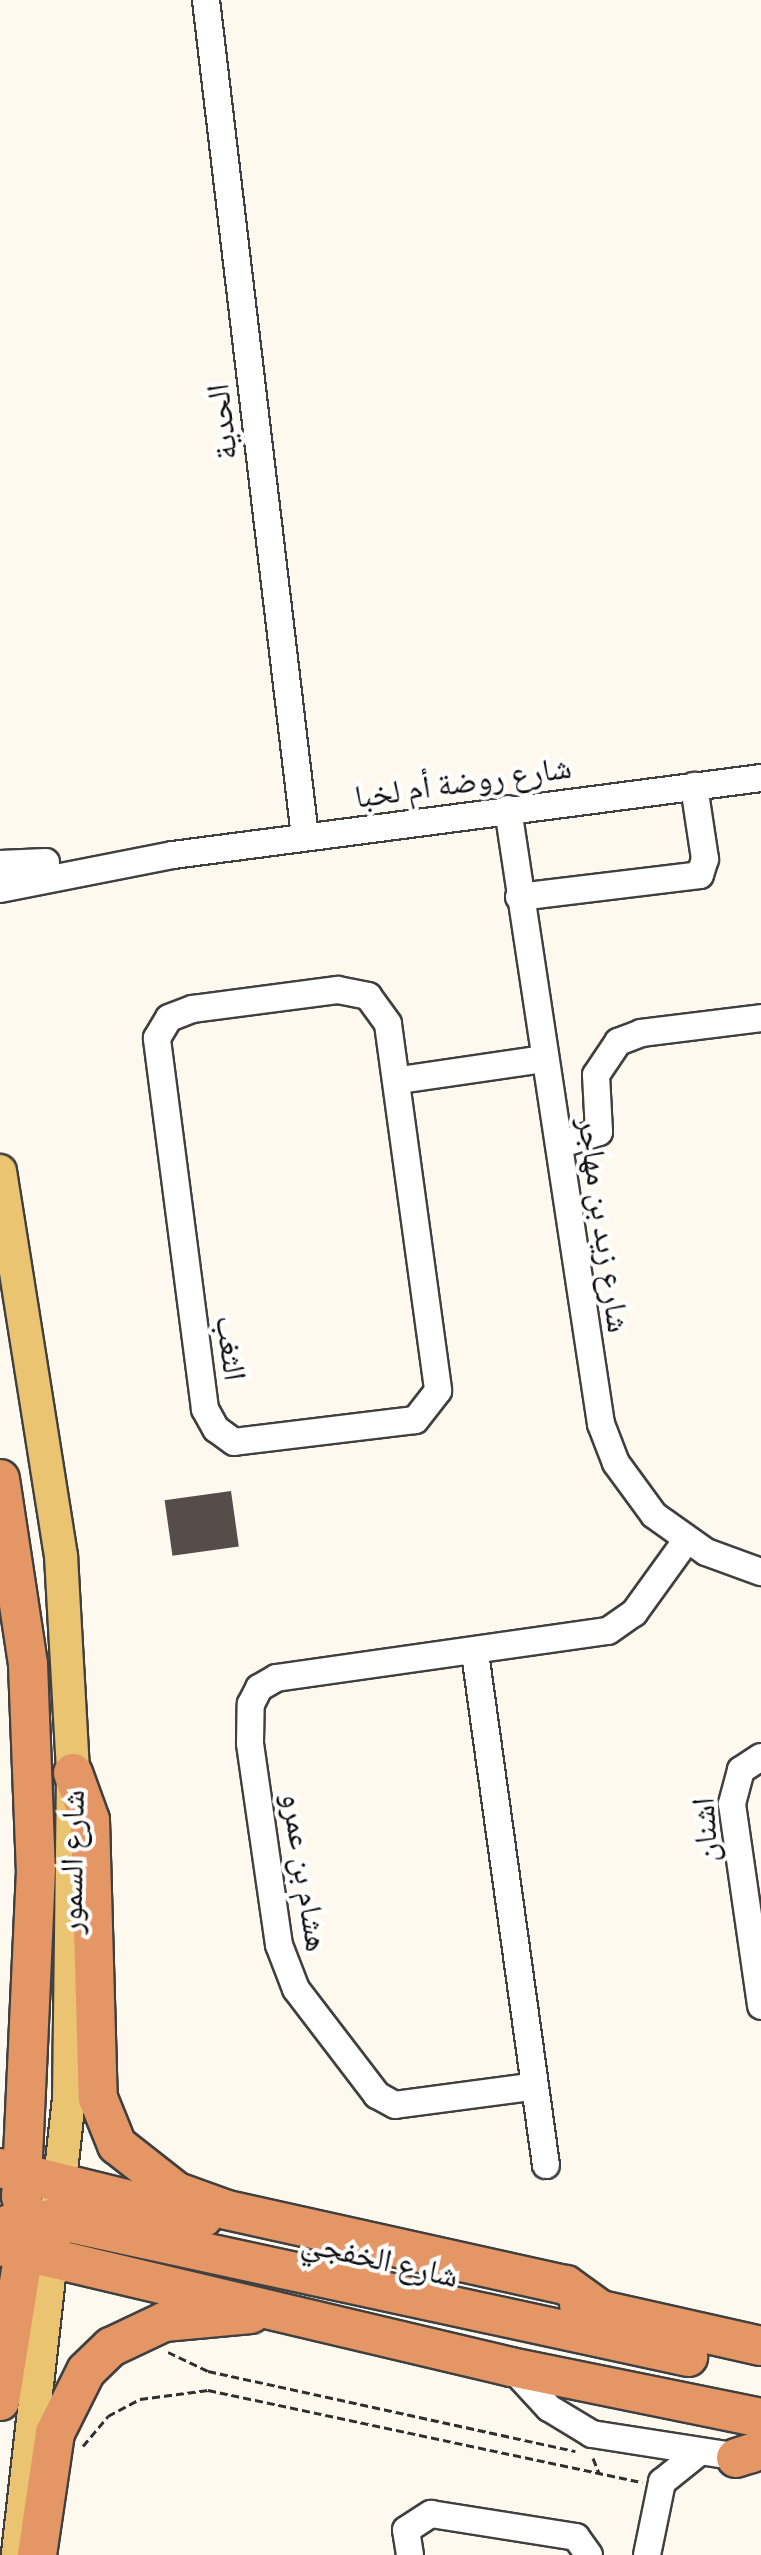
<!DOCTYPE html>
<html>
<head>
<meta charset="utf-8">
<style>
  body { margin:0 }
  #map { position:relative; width:761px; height:2555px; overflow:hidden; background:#fdf9ee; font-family:"Zilla Slab","Noto Naskh Arabic",serif }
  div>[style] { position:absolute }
  .building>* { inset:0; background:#544d4a; transform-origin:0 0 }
  .path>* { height:3px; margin-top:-1.5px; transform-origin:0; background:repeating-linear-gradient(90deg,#2f2f2f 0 8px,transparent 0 12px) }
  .roads { filter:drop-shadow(2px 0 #404040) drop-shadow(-2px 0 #404040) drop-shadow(0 2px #404040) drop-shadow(0 -2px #404040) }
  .minor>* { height:26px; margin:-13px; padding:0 13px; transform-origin:13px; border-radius:13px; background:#fff }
  .major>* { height:32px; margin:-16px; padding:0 16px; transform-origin:16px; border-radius:16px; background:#eac471 }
  .highway>* { height:38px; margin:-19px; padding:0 19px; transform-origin:19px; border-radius:19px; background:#e59665 }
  span { translate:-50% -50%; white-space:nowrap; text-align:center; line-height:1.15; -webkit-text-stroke:8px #fff; paint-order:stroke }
  .street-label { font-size:32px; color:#0d0d0d }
</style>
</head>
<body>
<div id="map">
  <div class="building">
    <div style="left:231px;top:1491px;width:56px;height:67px;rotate:82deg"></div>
  </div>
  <div class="path">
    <div style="left:168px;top:2352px;width:44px;rotate:25.4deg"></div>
    <div style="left:208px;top:2371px;width:376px;rotate:12.3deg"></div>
    <div style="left:83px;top:2446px;width:39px;rotate:-50deg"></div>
    <div style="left:108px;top:2416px;width:36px;rotate:-28deg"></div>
    <div style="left:140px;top:2399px;width:69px;rotate:-7.5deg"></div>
    <div style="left:208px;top:2390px;width:444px;rotate:12deg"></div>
    <div style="left:593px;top:2458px;width:16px;rotate:68deg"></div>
  </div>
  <div class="roads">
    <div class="minor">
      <div style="left:206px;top:0;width:843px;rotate:83.25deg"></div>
      <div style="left:508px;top:809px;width:622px;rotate:81.4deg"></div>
      <div style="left:601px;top:1424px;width:42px;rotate:69deg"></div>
      <div style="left:616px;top:1463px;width:64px;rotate:53.8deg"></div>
      <div style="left:654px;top:1515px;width:64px;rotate:35.4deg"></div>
      <div style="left:706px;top:1552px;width:59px;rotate:20deg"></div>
      <div style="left:0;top:864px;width:46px;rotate:-2.5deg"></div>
      <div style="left:0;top:889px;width:176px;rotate:-11.1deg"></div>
      <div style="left:173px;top:855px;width:593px;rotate:-7.46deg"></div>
      <div style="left:519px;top:897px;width:182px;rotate:-6.9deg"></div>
      <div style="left:700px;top:875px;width:17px;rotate:-73deg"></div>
      <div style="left:705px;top:859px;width:74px;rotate:-98.6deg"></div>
      <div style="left:338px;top:990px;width:31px;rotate:11deg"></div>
      <div style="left:368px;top:996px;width:34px;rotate:54deg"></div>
      <div style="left:388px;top:1024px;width:370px;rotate:82.2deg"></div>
      <div style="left:438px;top:1391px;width:37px;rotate:128deg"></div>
      <div style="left:415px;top:1420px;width:182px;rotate:173.1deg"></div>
      <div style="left:234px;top:1442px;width:22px;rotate:-144deg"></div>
      <div style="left:216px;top:1429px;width:23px;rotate:-119deg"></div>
      <div style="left:205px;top:1409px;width:374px;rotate:-97.4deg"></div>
      <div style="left:157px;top:1038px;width:23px;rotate:-59deg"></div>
      <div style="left:169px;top:1018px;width:26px;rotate:-21deg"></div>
      <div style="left:193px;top:1009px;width:146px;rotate:-7.5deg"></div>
      <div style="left:400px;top:1080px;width:146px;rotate:-8.3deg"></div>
      <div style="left:559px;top:1145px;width:42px;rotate:-18deg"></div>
      <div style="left:599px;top:1132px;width:57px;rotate:-93deg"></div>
      <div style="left:596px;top:1075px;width:40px;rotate:-56deg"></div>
      <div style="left:618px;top:1042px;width:25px;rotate:-21deg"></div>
      <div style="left:641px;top:1033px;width:121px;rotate:-7.1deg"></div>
      <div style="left:475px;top:1653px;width:517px;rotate:82.11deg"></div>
      <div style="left:761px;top:1757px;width:24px;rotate:147deg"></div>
      <div style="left:741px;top:1770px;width:35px;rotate:105deg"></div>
      <div style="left:732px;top:1804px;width:204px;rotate:81.8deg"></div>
      <div style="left:530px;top:2087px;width:136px;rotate:172.4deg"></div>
      <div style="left:395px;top:2105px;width:21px;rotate:-151deg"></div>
      <div style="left:377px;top:2095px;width:133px;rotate:-127.4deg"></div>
      <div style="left:296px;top:1989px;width:47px;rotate:-111.1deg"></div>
      <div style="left:279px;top:1945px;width:204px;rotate:-98.2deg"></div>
      <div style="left:250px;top:1743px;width:39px;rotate:-89deg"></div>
      <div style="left:251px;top:1704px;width:18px;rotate:-63deg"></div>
      <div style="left:259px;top:1688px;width:20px;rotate:-30deg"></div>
      <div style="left:276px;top:1678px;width:335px;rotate:-8.1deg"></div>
      <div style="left:608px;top:1631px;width:32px;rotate:-35deg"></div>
      <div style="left:634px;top:1613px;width:89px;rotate:-54.2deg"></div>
      <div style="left:511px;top:2367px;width:56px;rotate:47.2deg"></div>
      <div style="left:549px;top:2408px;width:50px;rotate:31.2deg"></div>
      <div style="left:592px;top:2434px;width:162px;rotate:8.9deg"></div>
      <div style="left:410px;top:2555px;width:25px;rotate:-99deg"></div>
      <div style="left:406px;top:2530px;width:30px;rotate:-33deg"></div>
      <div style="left:431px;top:2514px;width:147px;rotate:9deg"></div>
      <div style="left:576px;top:2537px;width:22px;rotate:54deg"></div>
      <div style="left:647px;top:2555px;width:75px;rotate:-78.4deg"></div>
      <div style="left:662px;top:2482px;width:45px;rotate:-38.7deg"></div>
    </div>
    <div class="major">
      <div style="left:0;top:1171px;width:390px;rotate:81deg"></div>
      <div style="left:61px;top:1556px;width:217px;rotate:86.8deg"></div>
      <div style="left:73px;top:1773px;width:326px;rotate:90.7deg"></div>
      <div style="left:69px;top:2099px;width:459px;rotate:96.4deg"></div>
    </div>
    <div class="highway">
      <div style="left:0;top:1479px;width:188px;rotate:81.4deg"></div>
      <div style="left:28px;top:1665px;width:205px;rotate:87.8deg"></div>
      <div style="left:36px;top:1870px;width:327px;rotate:92.6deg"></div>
      <div style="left:21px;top:2197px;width:35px;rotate:72deg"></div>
      <div style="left:32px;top:2230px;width:37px;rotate:49deg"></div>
      <div style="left:73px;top:1773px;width:50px;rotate:70.1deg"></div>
      <div style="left:90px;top:1820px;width:278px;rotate:88.4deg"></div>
      <div style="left:98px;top:2098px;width:51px;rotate:68deg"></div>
      <div style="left:117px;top:2145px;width:76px;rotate:38.1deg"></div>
      <div style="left:177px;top:2192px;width:53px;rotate:19.8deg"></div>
      <div style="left:227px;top:2210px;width:347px;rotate:12.5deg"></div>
      <div style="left:566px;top:2285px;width:44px;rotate:35.8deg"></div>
      <div style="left:0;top:2168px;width:209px;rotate:13.8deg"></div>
      <div style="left:9px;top:2224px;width:42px;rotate:-6.8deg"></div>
      <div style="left:51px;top:2219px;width:652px;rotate:12.22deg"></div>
      <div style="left:0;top:2246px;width:525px;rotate:13.32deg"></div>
      <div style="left:511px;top:2367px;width:255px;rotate:11.5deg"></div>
      <div style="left:579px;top:2305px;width:187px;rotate:12.7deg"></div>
      <div style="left:0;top:2401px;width:152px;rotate:-80.9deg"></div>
      <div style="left:24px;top:2251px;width:25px;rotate:-95deg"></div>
      <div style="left:736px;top:2458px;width:26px;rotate:-18deg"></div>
      <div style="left:37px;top:2555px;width:123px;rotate:-81.6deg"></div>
      <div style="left:55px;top:2433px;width:69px;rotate:-63.4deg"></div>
      <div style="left:86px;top:2371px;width:35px;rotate:-44deg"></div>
      <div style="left:111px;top:2347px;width:59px;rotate:-25.3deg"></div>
      <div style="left:164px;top:2322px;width:87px;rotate:-5.3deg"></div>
    </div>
  </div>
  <div class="street-label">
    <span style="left:222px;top:422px;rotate:-97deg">الحدية</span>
    <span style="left:463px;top:782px;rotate:-8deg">شارع روضة أم لخبا</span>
    <span style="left:604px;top:1225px;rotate:82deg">شارع زيد بن مهاجر</span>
    <span style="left:231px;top:1348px;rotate:82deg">الثغب</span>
    <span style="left:705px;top:1830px;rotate:-94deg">اشنان</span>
    <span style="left:72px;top:1862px;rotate:-89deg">شارع السمور</span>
    <span style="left:305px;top:1872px;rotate:81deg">هشام بن عمرو</span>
    <span style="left:380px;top:2259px;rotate:13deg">شارع الخفجي</span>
  </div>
</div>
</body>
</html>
